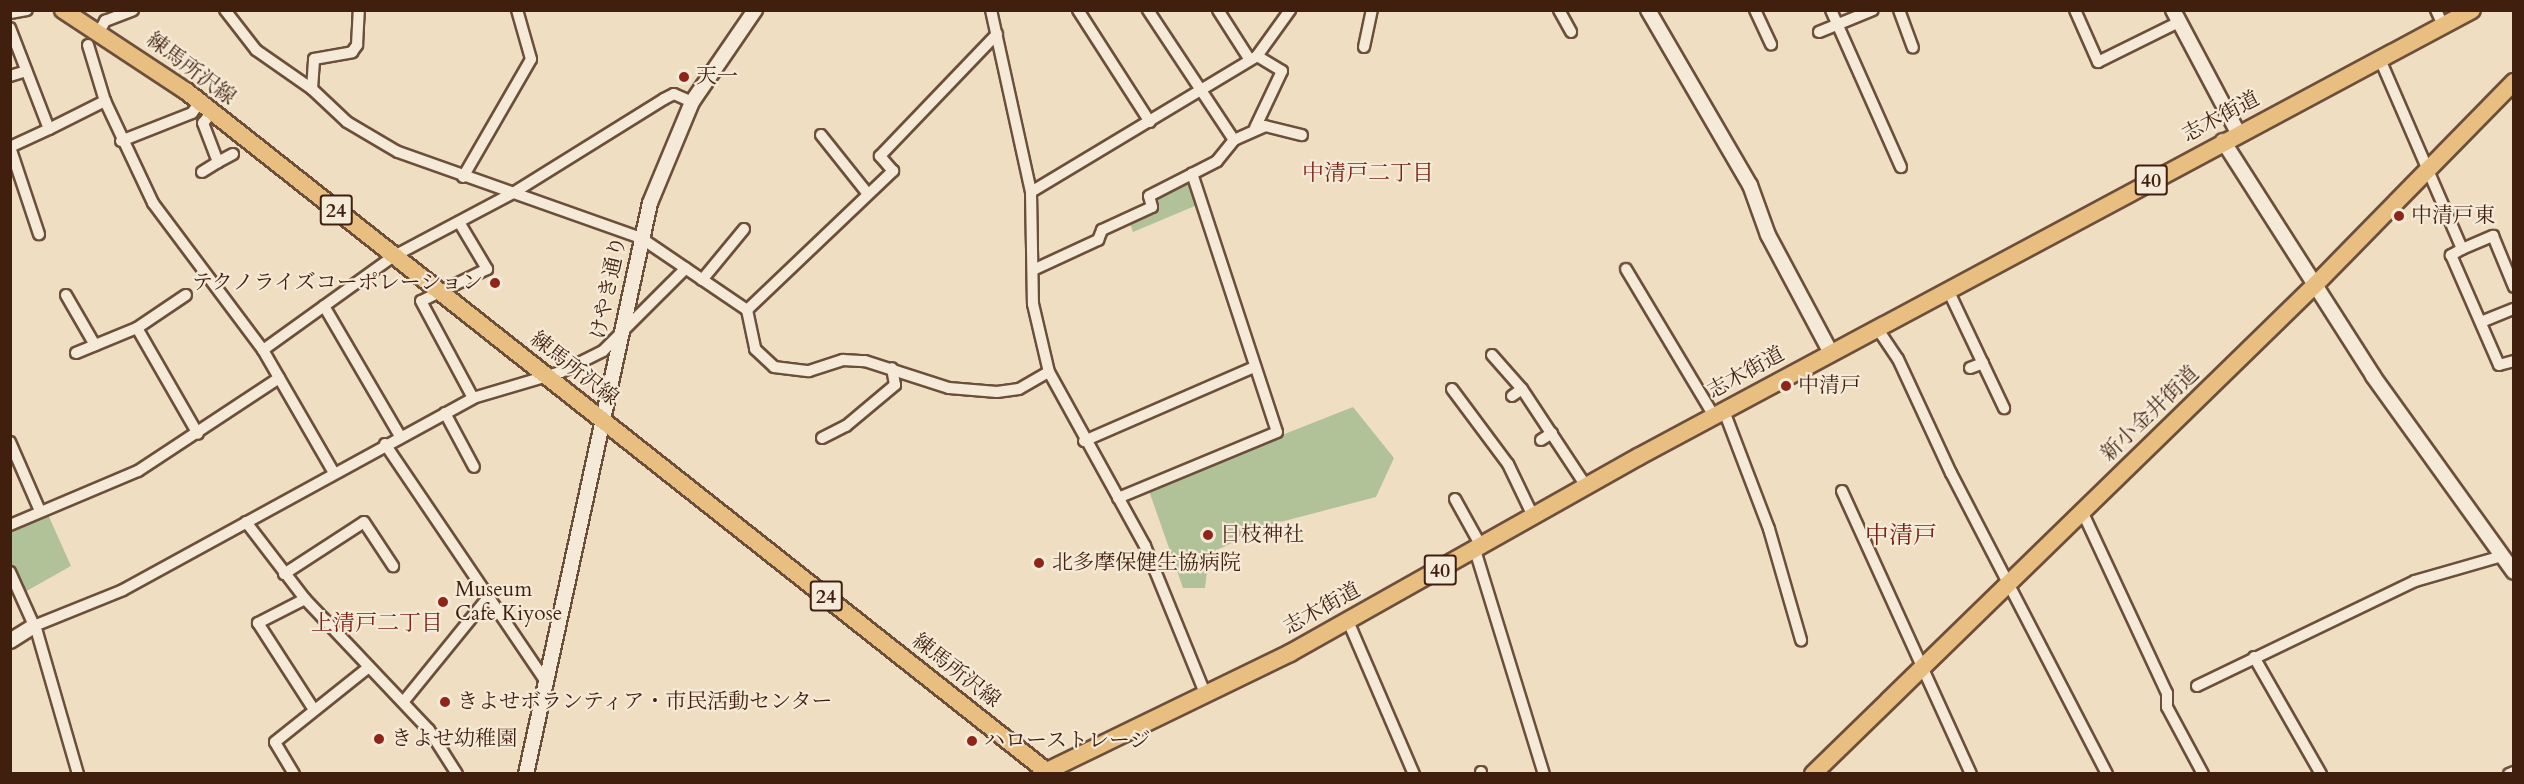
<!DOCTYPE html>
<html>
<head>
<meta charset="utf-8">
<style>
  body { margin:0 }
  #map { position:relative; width:2524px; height:784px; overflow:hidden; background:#efdec2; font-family:Cardo,"Noto Serif JP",serif }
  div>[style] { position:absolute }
  .green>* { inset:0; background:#b2c298 }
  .roads { filter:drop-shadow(2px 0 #6c4f3b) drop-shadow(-2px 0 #6c4f3b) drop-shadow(0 2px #6c4f3b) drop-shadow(0 -2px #6c4f3b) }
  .minor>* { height:10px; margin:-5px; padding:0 5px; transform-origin:5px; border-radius:5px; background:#f5ead7 }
  .tertiary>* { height:14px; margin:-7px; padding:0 7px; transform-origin:7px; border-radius:7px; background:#f5ead7 }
  .primary>* { height:16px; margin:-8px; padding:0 8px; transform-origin:8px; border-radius:8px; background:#e8bf81 }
  .dots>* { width:16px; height:16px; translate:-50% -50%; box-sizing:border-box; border:3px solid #f5ead7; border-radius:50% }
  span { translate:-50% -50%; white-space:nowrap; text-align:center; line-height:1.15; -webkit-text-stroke:4.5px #f5ead7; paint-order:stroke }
  .shield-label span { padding:2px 4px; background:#f5ead7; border:2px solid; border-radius:4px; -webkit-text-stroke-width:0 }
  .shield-label { font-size:20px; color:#411f0e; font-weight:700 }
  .street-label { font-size:21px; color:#411f0e }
  .poi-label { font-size:21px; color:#411f0e }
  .left { translate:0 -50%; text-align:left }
  .right { translate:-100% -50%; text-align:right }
  .neighbourhood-label { font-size:22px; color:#7a1f14 }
  .quarter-label { font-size:24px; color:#7a1f14 }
  .frame { position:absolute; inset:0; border:12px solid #411f0e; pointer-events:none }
</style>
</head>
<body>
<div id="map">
  <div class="green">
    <div style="clip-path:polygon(1192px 174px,1202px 203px,1133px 232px,1128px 218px,1152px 207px,1149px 196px)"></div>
    <div style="clip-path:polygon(1353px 407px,1394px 458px,1376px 497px,1269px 525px,1209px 554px,1205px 588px,1183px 588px,1148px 488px)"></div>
    <div style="clip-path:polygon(46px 510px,71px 566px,23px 593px,11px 563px,10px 528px)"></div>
  </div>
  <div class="roads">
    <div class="minor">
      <div style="left:225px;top:10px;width:51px;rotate:52.2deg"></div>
      <div style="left:256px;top:50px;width:68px;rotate:34.9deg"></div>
      <div style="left:312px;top:89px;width:48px;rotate:43.3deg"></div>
      <div style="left:347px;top:122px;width:59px;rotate:30.5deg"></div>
      <div style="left:398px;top:152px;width:258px;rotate:19.5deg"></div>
      <div style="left:641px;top:238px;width:128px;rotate:34.2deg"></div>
      <div style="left:747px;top:310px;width:40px;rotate:78deg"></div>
      <div style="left:755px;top:349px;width:26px;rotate:43deg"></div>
      <div style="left:774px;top:367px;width:35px;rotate:7deg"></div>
      <div style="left:809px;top:371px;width:36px;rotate:-18deg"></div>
      <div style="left:843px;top:360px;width:22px;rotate:3deg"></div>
      <div style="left:865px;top:361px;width:88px;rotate:17.8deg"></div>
      <div style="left:949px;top:388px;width:48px;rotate:4.8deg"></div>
      <div style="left:997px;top:392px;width:22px;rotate:-8deg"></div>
      <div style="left:1019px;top:389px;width:34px;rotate:-30deg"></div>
      <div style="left:991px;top:10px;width:186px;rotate:77.6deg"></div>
      <div style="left:1031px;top:192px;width:112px;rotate:89deg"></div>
      <div style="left:1033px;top:304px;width:70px;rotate:76.8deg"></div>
      <div style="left:1049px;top:372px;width:199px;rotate:61.1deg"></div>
      <div style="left:1145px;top:546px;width:159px;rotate:67.8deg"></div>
      <div style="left:1078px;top:10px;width:133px;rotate:57.3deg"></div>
      <div style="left:1218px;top:10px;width:59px;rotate:57.4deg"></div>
      <div style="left:1559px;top:10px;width:25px;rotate:61deg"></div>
      <div style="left:1755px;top:10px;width:38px;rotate:65deg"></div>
      <div style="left:1831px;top:10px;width:172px;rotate:66deg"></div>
      <div style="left:1899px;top:10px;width:40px;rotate:69.8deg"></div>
      <div style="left:2075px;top:10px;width:57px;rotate:66.1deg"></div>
      <div style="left:2098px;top:62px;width:90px;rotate:-26.3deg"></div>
      <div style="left:2436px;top:10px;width:17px;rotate:65deg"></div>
      <div style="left:10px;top:13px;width:17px;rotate:-10deg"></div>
      <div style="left:10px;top:28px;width:108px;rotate:68.9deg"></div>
      <div style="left:49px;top:129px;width:63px;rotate:-26.6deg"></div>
      <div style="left:105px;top:101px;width:113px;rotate:64.8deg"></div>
      <div style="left:153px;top:203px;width:184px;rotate:53.2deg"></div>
      <div style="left:263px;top:350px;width:142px;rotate:60deg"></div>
      <div style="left:99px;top:32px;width:13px;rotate:-61deg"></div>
      <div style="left:105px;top:21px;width:30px;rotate:-21deg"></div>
      <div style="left:1819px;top:32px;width:58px;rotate:-22.2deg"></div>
      <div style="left:88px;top:45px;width:59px;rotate:73.1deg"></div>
      <div style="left:1364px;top:47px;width:38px;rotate:-78deg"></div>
      <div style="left:2379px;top:57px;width:209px;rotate:66.6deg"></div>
      <div style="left:2462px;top:249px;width:34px;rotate:-23deg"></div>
      <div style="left:2493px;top:236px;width:55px;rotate:67.6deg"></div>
      <div style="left:10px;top:76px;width:17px;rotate:-17deg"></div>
      <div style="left:312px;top:89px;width:30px;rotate:-86deg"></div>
      <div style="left:314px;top:59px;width:39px;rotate:-10deg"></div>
      <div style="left:352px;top:52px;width:9px;rotate:-54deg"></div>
      <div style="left:357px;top:45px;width:35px;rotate:-87deg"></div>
      <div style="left:212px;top:112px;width:14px;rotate:129deg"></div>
      <div style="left:203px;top:123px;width:42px;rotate:69deg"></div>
      <div style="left:218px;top:162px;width:17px;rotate:-28deg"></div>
      <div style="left:1255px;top:128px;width:63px;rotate:-64.7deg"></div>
      <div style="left:1282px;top:71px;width:29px;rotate:-149deg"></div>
      <div style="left:821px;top:135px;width:75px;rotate:51.5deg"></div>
      <div style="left:1234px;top:140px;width:34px;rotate:-24deg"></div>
      <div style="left:1265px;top:126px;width:38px;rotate:14deg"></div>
      <div style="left:121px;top:141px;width:76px;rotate:-21.5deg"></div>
      <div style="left:192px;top:113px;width:14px;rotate:-54deg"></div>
      <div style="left:10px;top:147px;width:92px;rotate:71.6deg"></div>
      <div style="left:10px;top:147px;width:43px;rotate:-24.8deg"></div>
      <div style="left:202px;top:172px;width:19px;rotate:-32deg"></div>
      <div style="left:463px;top:177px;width:136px;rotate:-60deg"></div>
      <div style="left:531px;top:59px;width:51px;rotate:-105.9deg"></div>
      <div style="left:1031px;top:192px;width:264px;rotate:-31deg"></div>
      <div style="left:1257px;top:56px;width:57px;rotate:-54.3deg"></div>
      <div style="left:459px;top:222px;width:55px;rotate:59.2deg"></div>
      <div style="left:487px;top:269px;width:73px;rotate:154.1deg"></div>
      <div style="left:421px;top:301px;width:110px;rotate:61.8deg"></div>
      <div style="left:2462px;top:249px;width:13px;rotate:151deg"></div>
      <div style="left:2451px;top:255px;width:120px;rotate:66.4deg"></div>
      <div style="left:2499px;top:365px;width:16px;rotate:-15deg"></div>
      <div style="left:1626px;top:269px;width:171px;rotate:59.1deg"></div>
      <div style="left:1033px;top:270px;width:72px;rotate:-24.8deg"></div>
      <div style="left:1098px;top:240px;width:11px;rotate:-68deg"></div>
      <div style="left:1102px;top:230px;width:55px;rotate:-24.7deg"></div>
      <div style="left:1152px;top:207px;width:11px;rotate:-105deg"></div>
      <div style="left:1149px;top:196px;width:48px;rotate:-27.1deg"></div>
      <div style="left:702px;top:280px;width:66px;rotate:-50.5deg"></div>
      <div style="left:1948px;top:290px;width:131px;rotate:64.6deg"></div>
      <div style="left:66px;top:295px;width:58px;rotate:59.9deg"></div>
      <div style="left:324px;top:306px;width:151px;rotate:59.7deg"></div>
      <div style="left:747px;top:310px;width:202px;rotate:-43.6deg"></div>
      <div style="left:893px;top:171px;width:20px;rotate:-131deg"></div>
      <div style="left:880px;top:156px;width:169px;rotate:-46.2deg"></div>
      <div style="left:2481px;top:322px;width:35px;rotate:-22deg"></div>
      <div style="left:137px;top:328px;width:122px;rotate:60.1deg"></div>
      <div style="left:1877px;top:328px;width:37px;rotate:56deg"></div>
      <div style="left:1898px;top:359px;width:126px;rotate:65.1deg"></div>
      <div style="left:1951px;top:473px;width:339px;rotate:62.6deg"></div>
      <div style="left:263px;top:350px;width:161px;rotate:-35.7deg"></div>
      <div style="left:394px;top:256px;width:135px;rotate:-27.9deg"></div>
      <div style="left:513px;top:193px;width:178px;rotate:-31.9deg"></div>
      <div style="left:664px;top:99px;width:11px;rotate:-27deg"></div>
      <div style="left:674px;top:94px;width:20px;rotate:24deg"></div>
      <div style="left:76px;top:353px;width:66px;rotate:-22.3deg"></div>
      <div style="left:137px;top:328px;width:59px;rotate:-34deg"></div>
      <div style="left:1492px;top:355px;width:45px;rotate:48.6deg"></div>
      <div style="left:1522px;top:389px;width:116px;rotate:56.6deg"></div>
      <div style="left:1970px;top:368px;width:14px;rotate:-21deg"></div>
      <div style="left:1452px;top:389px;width:94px;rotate:53.3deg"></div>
      <div style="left:1508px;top:464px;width:58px;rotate:64.3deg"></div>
      <div style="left:1512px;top:396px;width:12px;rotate:-35deg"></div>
      <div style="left:1724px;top:411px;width:126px;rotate:69.1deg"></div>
      <div style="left:1769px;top:529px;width:116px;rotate:73.9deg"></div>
      <div style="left:445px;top:413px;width:61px;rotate:61.8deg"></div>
      <div style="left:822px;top:438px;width:27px;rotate:-27deg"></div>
      <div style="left:846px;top:426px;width:64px;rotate:-39.9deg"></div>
      <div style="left:895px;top:385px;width:17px;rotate:-100deg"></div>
      <div style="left:1541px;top:440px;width:13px;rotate:-32deg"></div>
      <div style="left:1084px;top:441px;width:185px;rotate:-23.5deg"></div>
      <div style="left:10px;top:442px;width:75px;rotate:66.5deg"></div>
      <div style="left:385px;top:444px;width:287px;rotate:55.9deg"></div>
      <div style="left:1842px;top:491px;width:311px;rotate:65.5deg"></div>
      <div style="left:1118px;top:498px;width:172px;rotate:-22.5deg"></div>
      <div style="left:1277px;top:432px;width:272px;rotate:-108.2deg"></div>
      <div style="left:1192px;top:174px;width:28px;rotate:-27deg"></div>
      <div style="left:1217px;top:161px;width:27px;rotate:-51deg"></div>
      <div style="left:1234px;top:140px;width:156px;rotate:-123.5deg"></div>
      <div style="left:1455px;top:499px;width:54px;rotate:61deg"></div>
      <div style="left:2082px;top:511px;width:201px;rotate:65deg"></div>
      <div style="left:2167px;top:693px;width:14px;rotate:90deg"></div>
      <div style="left:2167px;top:707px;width:76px;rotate:61.8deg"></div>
      <div style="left:246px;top:522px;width:97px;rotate:52.5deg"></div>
      <div style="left:305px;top:599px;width:180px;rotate:46.6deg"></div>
      <div style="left:429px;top:730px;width:52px;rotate:57.5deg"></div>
      <div style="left:10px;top:525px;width:139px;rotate:-22.9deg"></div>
      <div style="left:138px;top:471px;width:169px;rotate:-33.4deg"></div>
      <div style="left:1475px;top:550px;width:234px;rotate:72.9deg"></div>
      <div style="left:10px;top:572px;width:66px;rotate:65.8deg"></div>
      <div style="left:37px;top:632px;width:148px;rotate:73.9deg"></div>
      <div style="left:284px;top:574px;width:95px;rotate:-33deg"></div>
      <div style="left:364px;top:522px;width:53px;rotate:56.6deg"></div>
      <div style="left:305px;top:599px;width:53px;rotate:152.9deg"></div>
      <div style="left:258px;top:623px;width:103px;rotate:57.2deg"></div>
      <div style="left:1348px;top:621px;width:167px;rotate:66.7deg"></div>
      <div style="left:34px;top:626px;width:96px;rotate:-22deg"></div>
      <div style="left:123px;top:590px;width:399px;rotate:-28.7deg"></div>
      <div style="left:473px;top:398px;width:92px;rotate:-16.5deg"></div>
      <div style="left:561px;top:372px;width:47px;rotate:-26.6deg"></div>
      <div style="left:603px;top:351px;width:117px;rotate:-45deg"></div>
      <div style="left:2254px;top:657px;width:135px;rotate:60.2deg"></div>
      <div style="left:2197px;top:686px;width:242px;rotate:-25.7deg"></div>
      <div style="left:2415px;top:581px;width:91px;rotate:-16deg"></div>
      <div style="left:404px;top:701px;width:130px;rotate:-50.9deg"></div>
      <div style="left:1481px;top:772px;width:2px;rotate:90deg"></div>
      <div style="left:294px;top:774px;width:37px;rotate:-121deg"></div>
      <div style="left:275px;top:742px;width:120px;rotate:-38.6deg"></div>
      <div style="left:2509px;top:774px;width:5px;rotate:-22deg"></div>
    </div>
    <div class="tertiary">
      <div style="left:1648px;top:10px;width:203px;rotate:59.8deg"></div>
      <div style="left:1750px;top:185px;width:53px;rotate:70.2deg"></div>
      <div style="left:1768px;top:235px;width:134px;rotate:61.9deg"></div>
      <div style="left:2173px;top:10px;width:139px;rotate:62.1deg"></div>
      <div style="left:2223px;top:141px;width:279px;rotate:57.4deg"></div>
      <div style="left:2373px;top:376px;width:241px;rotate:54.3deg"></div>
      <div style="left:10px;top:641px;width:28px;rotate:-32deg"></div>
      <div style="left:526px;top:774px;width:584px;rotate:-77.75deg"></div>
      <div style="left:650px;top:203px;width:109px;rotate:-67.4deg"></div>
      <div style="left:692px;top:102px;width:112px;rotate:-55.6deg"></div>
    </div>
    <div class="primary">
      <div style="left:63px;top:10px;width:147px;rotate:33.4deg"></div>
      <div style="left:186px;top:91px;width:1101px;rotate:38.33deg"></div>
      <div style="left:1041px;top:774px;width:277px;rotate:-25.9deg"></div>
      <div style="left:1290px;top:653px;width:399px;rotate:-29.4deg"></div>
      <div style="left:1638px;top:457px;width:946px;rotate:-28.19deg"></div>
      <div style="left:1813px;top:774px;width:701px;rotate:-44.25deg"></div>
      <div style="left:2315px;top:285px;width:284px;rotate:-45.6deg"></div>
    </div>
  </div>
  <div class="dots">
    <div style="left:684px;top:77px;background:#8f2418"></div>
    <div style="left:2399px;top:216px;background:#8f2418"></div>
    <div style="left:495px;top:283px;background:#8f2418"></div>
    <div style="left:1786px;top:386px;background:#8f2418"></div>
    <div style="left:1208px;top:535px;background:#8f2418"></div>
    <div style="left:1039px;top:563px;background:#8f2418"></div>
    <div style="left:443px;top:602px;background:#8f2418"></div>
    <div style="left:445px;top:702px;background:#8f2418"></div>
    <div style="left:379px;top:739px;background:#8f2418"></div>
    <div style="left:972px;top:741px;background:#8f2418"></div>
  </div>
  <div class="shield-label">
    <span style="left:2151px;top:180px">40</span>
    <span style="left:336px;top:210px">24</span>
    <span style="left:1440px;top:570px">40</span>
    <span style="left:826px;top:596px">24</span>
  </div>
  <div class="street-label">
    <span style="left:191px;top:69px;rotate:37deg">練馬所沢線</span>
    <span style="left:2221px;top:117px;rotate:-28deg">志木街道</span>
    <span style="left:609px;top:288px;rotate:-78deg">けやき通り</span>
    <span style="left:574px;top:369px;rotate:38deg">練馬所沢線</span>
    <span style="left:1746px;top:373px;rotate:-29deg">志木街道</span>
    <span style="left:2150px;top:414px;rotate:-44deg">新小金井街道</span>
    <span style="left:1322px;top:609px;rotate:-29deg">志木街道</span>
    <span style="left:956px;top:671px;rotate:38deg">練馬所沢線</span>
  </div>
  <div class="poi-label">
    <span class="left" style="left:696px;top:77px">天一</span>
    <span class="left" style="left:2411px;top:216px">中清戸東</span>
    <span class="right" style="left:483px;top:283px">テクノライズコーポレーション</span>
    <span class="left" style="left:1798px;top:386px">中清戸</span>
    <span class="left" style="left:1220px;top:535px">日枝神社</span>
    <span class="left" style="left:1052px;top:563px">北多摩保健生協病院</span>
    <span class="left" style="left:455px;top:602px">Museum<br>Cafe Kiyose</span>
    <span class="left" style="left:457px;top:702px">きよせボランティア・市民活動センター</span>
    <span class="left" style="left:391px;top:739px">きよせ幼稚園</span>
    <span class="left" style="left:984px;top:741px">ハローストレージ</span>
  </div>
  <div class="neighbourhood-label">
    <span style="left:1368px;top:174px">中清戸二丁目</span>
    <span style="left:377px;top:624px">上清戸二丁目</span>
  </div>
  <div class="quarter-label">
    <span style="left:1901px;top:536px">中清戸</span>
  </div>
  <div class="frame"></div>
</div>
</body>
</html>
